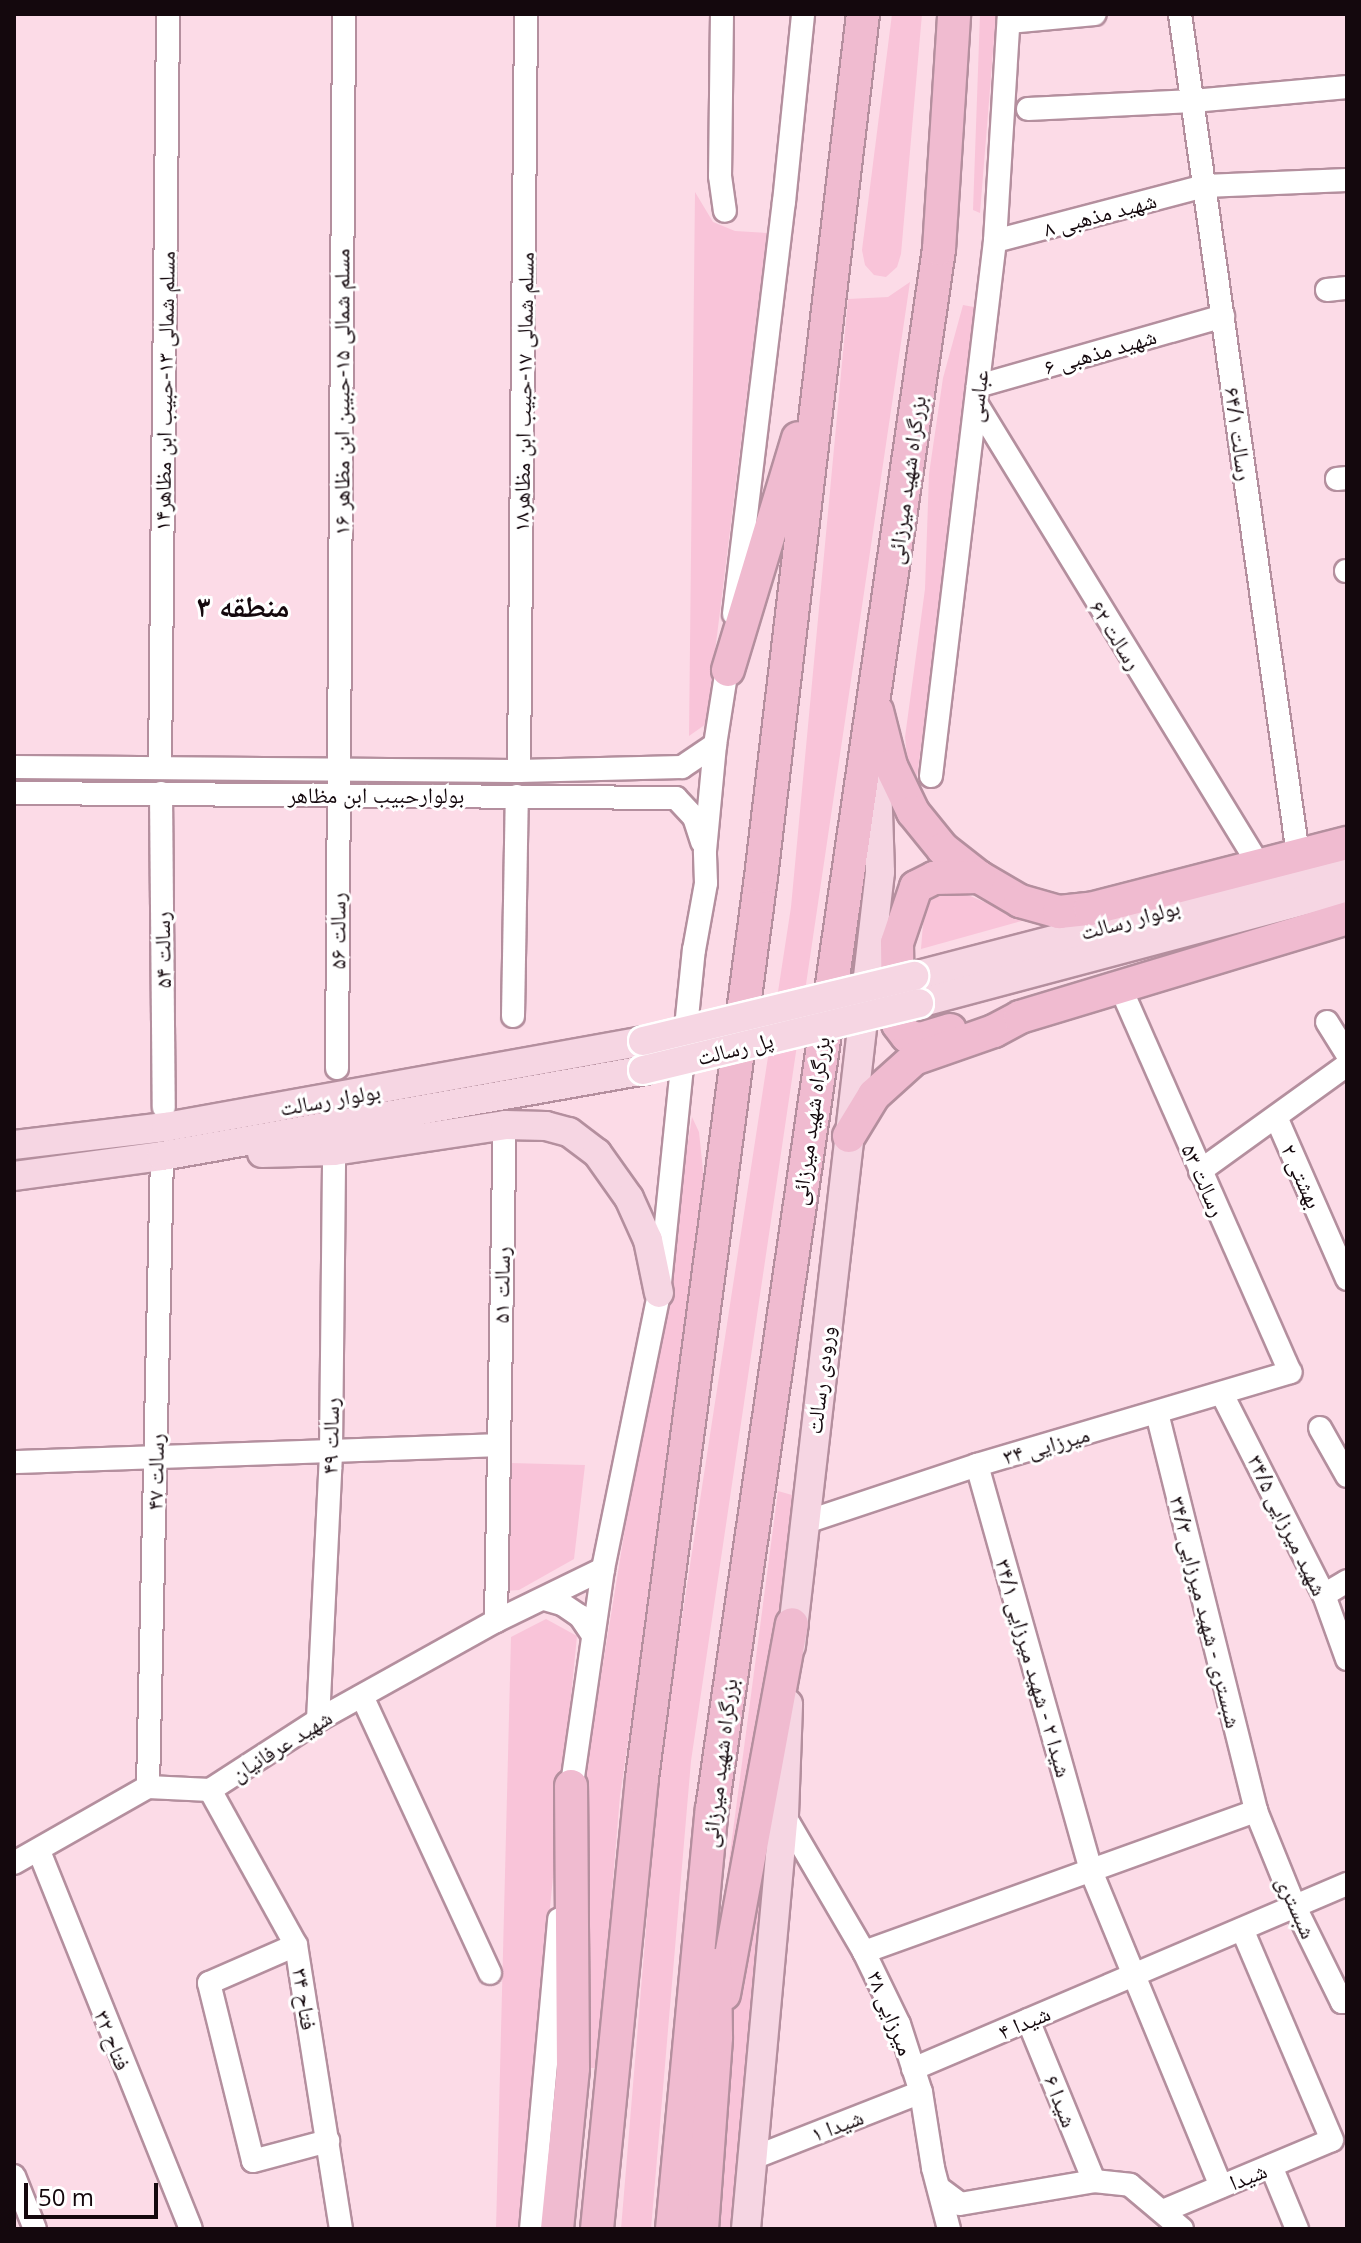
<!DOCTYPE html>
<html>
<head>
<meta charset="utf-8">
<style>
  body { margin:0 }
  #map { position:relative; width:1361px; height:2243px; overflow:hidden; background:#fcdbe7; font-family:"Open Sans","Noto Naskh Arabic",sans-serif }
  div>[style] { position:absolute }
  .green>* { inset:0; background:#f9c4d9 }
  .roads { filter:drop-shadow(2px 0 #b48f9e) drop-shadow(-2px 0 #b48f9e) drop-shadow(0 2px #b48f9e) drop-shadow(0 -2px #b48f9e) }
  .minor>* { height:22px; margin:-11px; padding:0 11px; transform-origin:11px; border-radius:11px; background:#fff }
  .major>* { height:28px; margin:-14px; padding:0 14px; transform-origin:14px; border-radius:14px; background:#f6d6e3 }
  .highway>* { height:32px; margin:-16px; padding:0 16px; transform-origin:16px; border-radius:16px; background:#f0bbd0 }
  .bridges { filter:drop-shadow(2px 0 #fff) drop-shadow(-2px 0 #fff) drop-shadow(0 2px #fff) drop-shadow(0 -2px #fff) }
  .major-bridge>* { height:28px; margin:-14px; padding:0 14px; transform-origin:14px; border-radius:14px; background:#f6d6e3 }
  span { translate:-50% -50%; white-space:nowrap; text-align:center; line-height:1.15; -webkit-text-stroke:6px #fff; paint-order:stroke }
  .street-label { font-size:22px; color:#14080d }
  .district-label { font-size:30px; color:#14080d; font-weight:700 }
  .frame { position:absolute; inset:0; border:16px solid #14080d; pointer-events:none }
  .scale { position:absolute; left:24px; top:2183px; width:134px; height:36px; box-sizing:border-box; border:4px solid #14080d; border-top:0; padding-left:10px; font-size:24px; line-height:28px; white-space:nowrap; color:#14080d; -webkit-text-stroke:6px #fff; paint-order:stroke }
</style>
</head>
<body>
<div id="map">
  <div class="green">
    <div style="clip-path:polygon(892px 14px,922px 14px,901px 254px,897px 267px,886px 277px,874px 275px,865px 265px,862px 250px)"></div>
    <div style="clip-path:polygon(980px 14px,996px 14px,980px 213px,973px 210px)"></div>
    <div style="clip-path:polygon(695px 192px,713px 222px,735px 231px,767px 233px,706px 724px,689px 736px)"></div>
    <div style="clip-path:polygon(910px 282px,691px 1761px,651px 2229px,621px 2229px,660px 1761px,791px 907px,848px 299px,888px 297px)"></div>
    <div style="clip-path:polygon(963px 305px,979px 308px,917px 777px,907px 757px,905px 737px,925px 589px,929px 474px,943px 378px)"></div>
    <div style="clip-path:polygon(961px 892px,996px 907px,1036px 917px,921px 949px,924px 911px,930px 899px,942px 893px)"></div>
    <div style="clip-path:polygon(692px 1117px,699px 1132px,707px 1209px,620px 1796px,597px 2068px,582px 2068px,582px 1793px)"></div>
    <div style="clip-path:polygon(510px 1463px,585px 1465px,574px 1559px,519px 1590px,504px 1591px)"></div>
    <div style="clip-path:polygon(778px 1491px,792px 1495px,774px 1681px,720px 1929px)"></div>
    <div style="clip-path:polygon(546px 1619px,577px 1636px,518px 2229px,496px 2229px,511px 1637px)"></div>
    <div style="clip-path:polygon(771px 1834px,735px 2229px,696px 2229px,763px 1836px)"></div>
  </div>
  <div class="roads">
    <div class="minor">
      <div style="left:722px;top:14px;width:162px;rotate:90.7deg"></div>
      <div style="left:720px;top:176px;width:35px;rotate:82deg"></div>
      <div style="left:1180px;top:14px;width:849px;rotate:82.01deg"></div>
      <div style="left:1009px;top:22px;width:86px;rotate:-5.3deg"></div>
      <div style="left:1028px;top:109px;width:165px;rotate:-2.8deg"></div>
      <div style="left:1193px;top:101px;width:155px;rotate:-5.2deg"></div>
      <div style="left:995px;top:241px;width:217px;rotate:-14.7deg"></div>
      <div style="left:1205px;top:186px;width:142px;rotate:-2.4deg"></div>
      <div style="left:1327px;top:290px;width:20px;rotate:-6deg"></div>
      <div style="left:978px;top:386px;width:255px;rotate:-15.9deg"></div>
      <div style="left:976px;top:403px;width:542px;rotate:58.51deg"></div>
      <div style="left:1337px;top:479px;width:10px;rotate:-6deg"></div>
      <div style="left:1346px;top:571px;width:1px"></div>
      <div style="left:734px;top:614px;width:415px;rotate:-83.1deg"></div>
      <div style="left:784px;top:202px;width:189px;rotate:-84.2deg"></div>
      <div style="left:14px;top:767px;width:505px;rotate:0.45deg"></div>
      <div style="left:519px;top:771px;width:163px;rotate:-1.4deg"></div>
      <div style="left:682px;top:767px;width:40px;rotate:-34deg"></div>
      <div style="left:160px;top:768px;width:754px;rotate:-89.39deg"></div>
      <div style="left:519px;top:771px;width:757px;rotate:-89.47deg"></div>
      <div style="left:931px;top:776px;width:539px;rotate:-83.18deg"></div>
      <div style="left:995px;top:241px;width:227px;rotate:-86.5deg"></div>
      <div style="left:14px;top:793px;width:662px;rotate:0.43deg"></div>
      <div style="left:676px;top:798px;width:26px;rotate:47deg"></div>
      <div style="left:694px;top:817px;width:26px;rotate:72deg"></div>
      <div style="left:161px;top:793px;width:314px;rotate:89.5deg"></div>
      <div style="left:513px;top:1016px;width:220px;rotate:-89deg"></div>
      <div style="left:1327px;top:1022px;width:38px;rotate:58deg"></div>
      <div style="left:337px;top:1068px;width:1054px;rotate:-89.62deg"></div>
      <div style="left:1276px;top:1117px;width:177px;rotate:66.3deg"></div>
      <div style="left:1200px;top:1171px;width:181px;rotate:-35.8deg"></div>
      <div style="left:1222px;top:1394px;width:225px;rotate:63.1deg"></div>
      <div style="left:1324px;top:1595px;width:68px;rotate:70.2deg"></div>
      <div style="left:1157px;top:1413px;width:410px;rotate:76deg"></div>
      <div style="left:1256px;top:1811px;width:104px;rotate:67.9deg"></div>
      <div style="left:1295px;top:1907px;width:106px;rotate:63.7deg"></div>
      <div style="left:1342px;top:2002px;width:5px;rotate:-11deg"></div>
      <div style="left:1320px;top:1428px;width:55px;rotate:60.6deg"></div>
      <div style="left:14px;top:1462px;width:484px;rotate:-2deg"></div>
      <div style="left:977px;top:1465px;width:422px;rotate:74.3deg"></div>
      <div style="left:1091px;top:1871px;width:341px;rotate:67.6deg"></div>
      <div style="left:803px;top:1523px;width:183px;rotate:-18.4deg"></div>
      <div style="left:977px;top:1465px;width:327px;rotate:-16.5deg"></div>
      <div style="left:1290px;top:1372px;width:421px;rotate:-113.8deg"></div>
      <div style="left:1324px;top:1595px;width:27px;rotate:-31deg"></div>
      <div style="left:544px;top:1599px;width:19px;rotate:16deg"></div>
      <div style="left:562px;top:1604px;width:22px;rotate:34deg"></div>
      <div style="left:580px;top:1616px;width:23px;rotate:56deg"></div>
      <div style="left:496px;top:1621px;width:496px;rotate:-89deg"></div>
      <div style="left:362px;top:1696px;width:305px;rotate:65.2deg"></div>
      <div style="left:318px;top:1720px;width:269px;rotate:-87.2deg"></div>
      <div style="left:331px;top:1451px;width:300px;rotate:-89.4deg"></div>
      <div style="left:148px;top:1787px;width:631px;rotate:-88.73deg"></div>
      <div style="left:210px;top:1790px;width:177px;rotate:61deg"></div>
      <div style="left:296px;top:1945px;width:288px;rotate:81deg"></div>
      <div style="left:570px;top:1798px;width:231px;rotate:-81.8deg"></div>
      <div style="left:603px;top:1569px;width:282px;rotate:-78.5deg"></div>
      <div style="left:659px;top:1293px;width:345px;rotate:-84.2deg"></div>
      <div style="left:694px;top:950px;width:68px;rotate:-79.8deg"></div>
      <div style="left:706px;top:883px;width:32px;rotate:-92deg"></div>
      <div style="left:705px;top:851px;width:106px;rotate:-84.6deg"></div>
      <div style="left:715px;top:745px;width:90px;rotate:-81.1deg"></div>
      <div style="left:784px;top:1815px;width:159px;rotate:59.7deg"></div>
      <div style="left:864px;top:1952px;width:80px;rotate:64.1deg"></div>
      <div style="left:899px;top:2024px;width:71px;rotate:72.1deg"></div>
      <div style="left:921px;top:2092px;width:77px;rotate:81deg"></div>
      <div style="left:933px;top:2168px;width:63px;rotate:75.3deg"></div>
      <div style="left:39px;top:1851px;width:407px;rotate:68.1deg"></div>
      <div style="left:14px;top:1863px;width:154px;rotate:-29.6deg"></div>
      <div style="left:148px;top:1787px;width:62px;rotate:2.8deg"></div>
      <div style="left:210px;top:1790px;width:129px;rotate:-32.9deg"></div>
      <div style="left:318px;top:1720px;width:204px;rotate:-29.1deg"></div>
      <div style="left:496px;top:1621px;width:119px;rotate:-25.9deg"></div>
      <div style="left:296px;top:1945px;width:95px;rotate:156.4deg"></div>
      <div style="left:209px;top:1983px;width:183px;rotate:76.1deg"></div>
      <div style="left:253px;top:2161px;width:78px;rotate:-14.9deg"></div>
      <div style="left:864px;top:1952px;width:417px;rotate:-19.8deg"></div>
      <div style="left:1028px;top:2020px;width:174px;rotate:67.7deg"></div>
      <div style="left:913px;top:2069px;width:472px;rotate:-23.1deg"></div>
      <div style="left:753px;top:2158px;width:180px;rotate:-21.4deg"></div>
      <div style="left:1271px;top:2166px;width:68px;rotate:67.6deg"></div>
      <div style="left:14px;top:2176px;width:57px;rotate:68.4deg"></div>
      <div style="left:939px;top:2188px;width:26px;rotate:37deg"></div>
      <div style="left:960px;top:2204px;width:136px;rotate:-9.7deg"></div>
      <div style="left:1094px;top:2181px;width:36px;rotate:6deg"></div>
      <div style="left:1130px;top:2185px;width:68px;rotate:40.2deg"></div>
      <div style="left:1163px;top:2211px;width:183px;rotate:-22.8deg"></div>
      <div style="left:1332px;top:2140px;width:229px;rotate:-113.1deg"></div>
      <div style="left:531px;top:2229px;width:311px;rotate:-84.8deg"></div>
    </div>
    <div class="major">
      <div style="left:914px;top:976px;width:447px;rotate:-14.5deg"></div>
      <div style="left:919px;top:1003px;width:443px;rotate:-14.9deg"></div>
      <div style="left:14px;top:1145px;width:153px;rotate:-6.8deg"></div>
      <div style="left:166px;top:1127px;width:485px;rotate:-10.2deg"></div>
      <div style="left:262px;top:1153px;width:72px;rotate:-1.6deg"></div>
      <div style="left:334px;top:1151px;width:173px;rotate:-8.6deg"></div>
      <div style="left:505px;top:1125px;width:41px;rotate:1.4deg"></div>
      <div style="left:546px;top:1126px;width:24px;rotate:15deg"></div>
      <div style="left:569px;top:1132px;width:35px;rotate:37deg"></div>
      <div style="left:597px;top:1153px;width:55px;rotate:54.6deg"></div>
      <div style="left:629px;top:1198px;width:46px;rotate:65.7deg"></div>
      <div style="left:648px;top:1240px;width:54px;rotate:78.3deg"></div>
      <div style="left:14px;top:1176px;width:149px;rotate:-7.7deg"></div>
      <div style="left:162px;top:1156px;width:489px;rotate:-10.1deg"></div>
      <div style="left:791px;top:1646px;width:779px;rotate:-83.44deg"></div>
      <div style="left:880px;top:872px;width:123px;rotate:-91.9deg"></div>
      <div style="left:746px;top:2229px;width:416px;rotate:-84.8deg"></div>
      <div style="left:784px;top:1815px;width:111px;rotate:-87.9deg"></div>
    </div>
    <div class="highway">
      <div style="left:728px;top:670px;width:242px;rotate:-73.2deg"></div>
      <div style="left:877px;top:711px;width:57px;rotate:75.7deg"></div>
      <div style="left:891px;top:766px;width:51px;rotate:64.4deg"></div>
      <div style="left:913px;top:812px;width:48px;rotate:51deg"></div>
      <div style="left:943px;top:849px;width:46px;rotate:37.9deg"></div>
      <div style="left:979px;top:877px;width:48px;rotate:30.3deg"></div>
      <div style="left:1020px;top:901px;width:41px;rotate:15.8deg"></div>
      <div style="left:1059px;top:912px;width:31px;rotate:-6deg"></div>
      <div style="left:1090px;top:909px;width:265px;rotate:-14.4deg"></div>
      <div style="left:950px;top:1030px;width:31px;rotate:163deg"></div>
      <div style="left:920px;top:1039px;width:13px;rotate:-167deg"></div>
      <div style="left:907px;top:1036px;width:15px;rotate:-127deg"></div>
      <div style="left:898px;top:1024px;width:81px;rotate:-90.7deg"></div>
      <div style="left:897px;top:943px;width:59px;rotate:-71.3deg"></div>
      <div style="left:916px;top:887px;width:20px;rotate:-27deg"></div>
      <div style="left:934px;top:878px;width:45px;rotate:-1.3deg"></div>
      <div style="left:849px;top:1136px;width:48px;rotate:-58.6deg"></div>
      <div style="left:874px;top:1095px;width:54px;rotate:-42deg"></div>
      <div style="left:914px;top:1059px;width:85px;rotate:-19.3deg"></div>
      <div style="left:994px;top:1031px;width:30px;rotate:-28deg"></div>
      <div style="left:1020px;top:1017px;width:342px;rotate:-16.8deg"></div>
      <div style="left:724px;top:1994px;width:376px;rotate:-79.6deg"></div>
      <div style="left:557px;top:2229px;width:162px;rotate:-84.3deg"></div>
      <div style="left:573px;top:2068px;width:282px;rotate:-90.4deg"></div>
      <div style="left:597px;top:2229px;width:453px;rotate:-84.3deg"></div>
      <div style="left:642px;top:1778px;width:909px;rotate:-82.48deg"></div>
      <div style="left:761px;top:877px;width:869px;rotate:-83.26deg"></div>
      <div style="left:672px;top:2229px;width:422px;rotate:-84.6deg"></div>
      <div style="left:712px;top:1809px;width:1576px;rotate:-81.72deg"></div>
      <div style="left:939px;top:249px;width:235px;rotate:-86.3deg"></div>
      <div style="left:702px;top:2229px;width:193px;rotate:-85.8deg"></div>
      <div style="left:716px;top:2037px;width:72px;rotate:-90.8deg"></div>
    </div>
  </div>
  <div class="bridges">
    <div class="major-bridge">
      <div style="left:643px;top:1041px;width:279px;rotate:-13.5deg"></div>
      <div style="left:643px;top:1070px;width:284px;rotate:-13.6deg"></div>
    </div>
  </div>
  <div class="street-label">
    <span style="left:1100px;top:214px;rotate:-15deg">شهید مذهبی ۸</span>
    <span style="left:1100px;top:351px;rotate:-16deg">شهید مذهبی ۶</span>
    <span style="left:164px;top:391px;rotate:-89deg">مسلم شمالی ۱۳-حبیب ابن مظاهر۱۴</span>
    <span style="left:341px;top:392px;rotate:-90deg">مسلم شمالی ۱۵-حبیبن ابن مظاهر ۱۶</span>
    <span style="left:523px;top:392px;rotate:-89deg">مسلم شمالی ۱۷-حبیب ابن مظاهر۱۸</span>
    <span style="left:977px;top:396px;rotate:-83deg">عباسی</span>
    <span style="left:1239px;top:434px;rotate:82deg">رسالت ۶۴/۱</span>
    <span style="left:906px;top:480px;rotate:-82deg">بزرگراه شهید میرزائی</span>
    <span style="left:1116px;top:635px;rotate:58deg">رسالت ۶۲</span>
    <span style="left:376px;top:795px">بولوارحبیب ابن مظاهر</span>
    <span style="left:1130px;top:919px;rotate:-15deg">بولوار رسالت</span>
    <span style="left:337px;top:931px;rotate:-90deg">رسالت ۵۶</span>
    <span style="left:162px;top:950px;rotate:-91deg">رسالت ۵۴</span>
    <span style="left:735px;top:1048px;rotate:-14deg">پل رسالت</span>
    <span style="left:330px;top:1099px;rotate:-10deg">بولوار رسالت</span>
    <span style="left:810px;top:1121px;rotate:-82deg">بزرگراه شهید میرزائی</span>
    <span style="left:1302px;top:1176px;rotate:66deg">بهشتی ۲</span>
    <span style="left:1204px;top:1180px;rotate:66deg">رسالت ۵۳</span>
    <span style="left:501px;top:1285px;rotate:-89deg">رسالت ۵۱</span>
    <span style="left:820px;top:1380px;rotate:-83deg">ورودی رسالت</span>
    <span style="left:330px;top:1436px;rotate:-89deg">رسالت ۴۹</span>
    <span style="left:1046px;top:1445px;rotate:-16deg">میرزایی ۳۴</span>
    <span style="left:155px;top:1472px;rotate:-89deg">رسالت ۴۷</span>
    <span style="left:1288px;top:1525px;rotate:64deg">شهید میرزایی ۳۴/۵</span>
    <span style="left:1206px;top:1612px;rotate:76deg">شبستری - شهید میرزایی ۳۴/۳</span>
    <span style="left:1034px;top:1668px;rotate:74deg">شیدا ۲ - شهید میرزایی ۳۴/۱</span>
    <span style="left:281px;top:1745px;rotate:-32deg">شهید عرفانیان</span>
    <span style="left:719px;top:1763px;rotate:-83deg">بزرگراه شهید میرزائی</span>
    <span style="left:1297px;top:1907px;rotate:66deg">شبستری</span>
    <span style="left:305px;top:1999px;rotate:81deg">فتاح ۳۴</span>
    <span style="left:891px;top:2013px;rotate:68deg">میرزایی ۳۸</span>
    <span style="left:1024px;top:2022px;rotate:-23deg">شیدا ۴</span>
    <span style="left:113px;top:2040px;rotate:68deg">فتاح ۳۲</span>
    <span style="left:1061px;top:2101px;rotate:68deg">شیدا ۶</span>
    <span style="left:837px;top:2125px;rotate:-21deg">شیدا ۱</span>
    <span style="left:1248px;top:2176px;rotate:-22deg">شیدا</span>
  </div>
  <div class="district-label">
    <span style="left:243px;top:606px">منطقه ۳</span>
  </div>
  <div class="frame"></div>
  <div class="scale">50 m</div>
</div>
</body>
</html>
